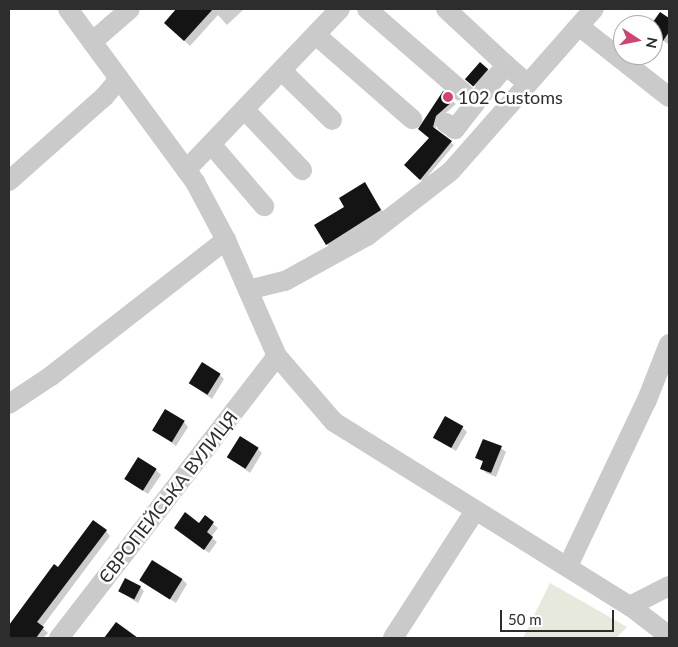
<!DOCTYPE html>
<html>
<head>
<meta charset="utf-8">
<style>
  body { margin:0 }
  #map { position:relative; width:678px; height:647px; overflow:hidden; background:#fff; font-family:Lato,sans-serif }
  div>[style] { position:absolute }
  .green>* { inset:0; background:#e6e9dc }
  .shadow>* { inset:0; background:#0003 }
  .building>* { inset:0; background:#141414; transform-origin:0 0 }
  .minor>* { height:20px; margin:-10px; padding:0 10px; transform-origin:10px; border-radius:10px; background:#cacaca }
  .dots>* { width:14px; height:14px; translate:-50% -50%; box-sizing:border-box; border:2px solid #fff; border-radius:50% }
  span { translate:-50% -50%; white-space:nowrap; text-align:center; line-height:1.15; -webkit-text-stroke:5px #fff; paint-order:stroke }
  .poi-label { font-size:18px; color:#2d2d2d }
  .left { translate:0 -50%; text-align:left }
  .street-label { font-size:18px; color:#2d2d2d }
  .frame { position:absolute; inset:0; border:10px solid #2d2d2d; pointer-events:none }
  .north { position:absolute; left:613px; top:15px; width:50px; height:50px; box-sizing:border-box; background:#fff; border:1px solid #ababab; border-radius:50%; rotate:101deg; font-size:14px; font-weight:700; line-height:20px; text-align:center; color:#2d2d2d }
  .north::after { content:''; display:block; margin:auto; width:18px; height:22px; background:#cf4572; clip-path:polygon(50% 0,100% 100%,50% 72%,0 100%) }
  .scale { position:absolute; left:500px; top:610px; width:114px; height:22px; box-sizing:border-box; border:2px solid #2d2d2d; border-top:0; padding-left:6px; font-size:15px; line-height:18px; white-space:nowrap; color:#2d2d2d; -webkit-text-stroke:4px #fff; paint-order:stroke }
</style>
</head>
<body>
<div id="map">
  <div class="green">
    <div style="clip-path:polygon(550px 583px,627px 627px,616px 638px,523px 638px)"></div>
  </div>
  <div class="shadow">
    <div style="clip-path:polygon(178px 9px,244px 9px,227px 25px,218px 15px,190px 46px,165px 23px)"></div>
    <div style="clip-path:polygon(660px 14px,669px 20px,668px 44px,653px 34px,652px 25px)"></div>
    <div style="clip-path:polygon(480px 64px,489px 71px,476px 87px,467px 78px)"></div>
    <div style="clip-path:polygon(444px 93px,456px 104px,439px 119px,435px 130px,454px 145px,423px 182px,406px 165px,430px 139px,419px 129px)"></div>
    <div style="clip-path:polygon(365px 184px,385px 215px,331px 249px,327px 244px,346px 207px)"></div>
    <div style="clip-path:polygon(220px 375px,224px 379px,212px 399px,190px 383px)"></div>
    <div style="clip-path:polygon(184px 422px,188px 427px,176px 446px,154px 430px)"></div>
    <div style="clip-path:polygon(462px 427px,467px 432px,456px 451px,435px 438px)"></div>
    <div style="clip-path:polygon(501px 448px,506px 452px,496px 477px,486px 473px,482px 468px,484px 463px,477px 458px)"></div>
    <div style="clip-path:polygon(258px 449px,262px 453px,250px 473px,228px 457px)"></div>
    <div style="clip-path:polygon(156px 470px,161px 475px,148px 494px,131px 483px)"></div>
    <div style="clip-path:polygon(205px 517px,218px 528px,211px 537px,217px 542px,209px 553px,176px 528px,200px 524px)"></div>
    <div style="clip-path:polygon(106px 531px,110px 536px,42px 627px,48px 633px,43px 638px,9px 638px,9px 627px,54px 566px,58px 569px)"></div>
    <div style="clip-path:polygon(141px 580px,183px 580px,187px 584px,176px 603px)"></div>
    <div style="clip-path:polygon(140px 587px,144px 591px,138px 603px,119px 591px)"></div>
  </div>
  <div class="building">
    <div style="clip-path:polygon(176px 9px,213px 9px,184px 41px,164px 23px)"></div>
    <div style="clip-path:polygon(660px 12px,669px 18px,669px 32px,663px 41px,653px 34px,653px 22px)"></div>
    <div style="left:480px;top:62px;width:11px;height:23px;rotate:41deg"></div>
    <div style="clip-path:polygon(443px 91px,454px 100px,436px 116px,433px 127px,452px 141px,420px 180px,404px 165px,429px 138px,418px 129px)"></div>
    <div style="clip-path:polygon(365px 182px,381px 210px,326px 245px,314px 225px,344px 207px,339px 198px)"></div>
    <div style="left:202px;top:362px;width:22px;height:25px;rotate:32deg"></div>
    <div style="left:165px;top:409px;width:23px;height:25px;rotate:31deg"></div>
    <div style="left:445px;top:416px;width:21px;height:25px;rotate:29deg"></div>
    <div style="left:240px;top:436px;width:22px;height:25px;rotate:32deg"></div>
    <div style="clip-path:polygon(483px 439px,502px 446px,491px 473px,480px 469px,483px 461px,475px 458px)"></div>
    <div style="left:138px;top:457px;width:22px;height:26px;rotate:32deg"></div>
    <div style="clip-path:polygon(185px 512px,199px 523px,205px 515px,214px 522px,207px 532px,213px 537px,204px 550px,174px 528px)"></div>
    <div style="clip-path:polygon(93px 520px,107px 530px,37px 622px,44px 627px,36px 638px,9px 638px,9px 625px,54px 564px,58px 567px)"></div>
    <div style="left:152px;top:560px;width:36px;height:24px;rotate:32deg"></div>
    <div style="left:125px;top:578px;width:18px;height:15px;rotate:27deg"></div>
    <div style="clip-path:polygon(116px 622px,138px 638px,104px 638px)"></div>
  </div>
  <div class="minor">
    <div style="left:68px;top:9px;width:215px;rotate:53.7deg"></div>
    <div style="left:195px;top:182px;width:66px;rotate:61.9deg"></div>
    <div style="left:226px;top:240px;width:127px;rotate:66.3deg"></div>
    <div style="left:277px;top:356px;width:87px;rotate:49.2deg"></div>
    <div style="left:334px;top:422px;width:349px;rotate:31.9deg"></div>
    <div style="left:630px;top:606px;width:49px;rotate:37.6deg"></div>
    <div style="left:367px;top:9px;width:143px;rotate:41deg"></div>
    <div style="left:475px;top:103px;width:49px;rotate:-50.8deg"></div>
    <div style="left:506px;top:65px;width:21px;rotate:41deg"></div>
    <div style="left:446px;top:9px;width:82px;rotate:43deg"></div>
    <div style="left:580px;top:27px;width:113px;rotate:38.2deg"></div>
    <div style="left:316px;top:35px;width:128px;rotate:41.2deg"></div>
    <div style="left:92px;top:42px;width:50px;rotate:-41deg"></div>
    <div style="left:282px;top:71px;width:70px;rotate:44.4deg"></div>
    <div style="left:245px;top:110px;width:83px;rotate:46.5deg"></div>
    <div style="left:446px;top:123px;width:11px;rotate:34deg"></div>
    <div style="left:455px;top:129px;width:33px;rotate:-52deg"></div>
    <div style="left:211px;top:144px;width:82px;rotate:49.5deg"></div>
    <div style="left:186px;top:170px;width:223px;rotate:-46.3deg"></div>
    <div style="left:9px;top:181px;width:127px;rotate:-41.5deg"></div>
    <div style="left:104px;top:97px;width:23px;rotate:-50deg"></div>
    <div style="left:248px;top:290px;width:38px;rotate:-14deg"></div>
    <div style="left:285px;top:281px;width:94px;rotate:-28.8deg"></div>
    <div style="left:367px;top:236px;width:106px;rotate:-37.7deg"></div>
    <div style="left:451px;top:171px;width:216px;rotate:-48.6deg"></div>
    <div style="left:9px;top:404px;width:50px;rotate:-33.7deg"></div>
    <div style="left:51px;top:376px;width:222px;rotate:-37.9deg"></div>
    <div style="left:568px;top:566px;width:184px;rotate:-64.6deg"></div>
    <div style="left:647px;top:400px;width:60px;rotate:-68.6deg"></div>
    <div style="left:630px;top:606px;width:44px;rotate:-27.1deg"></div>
    <div style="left:59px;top:638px;width:356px;rotate:-52.3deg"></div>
    <div style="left:393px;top:638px;width:151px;rotate:-57.2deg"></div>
  </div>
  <div class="dots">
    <div style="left:448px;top:97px;background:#cf4572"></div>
  </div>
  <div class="poi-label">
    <span class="left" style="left:458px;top:97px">102 Customs</span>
  </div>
  <div class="street-label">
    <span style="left:168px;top:497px;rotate:-52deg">ЄВРОПЕЙСЬКА ВУЛИЦЯ</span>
  </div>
  <div class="frame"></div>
  <div class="north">N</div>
  <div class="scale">50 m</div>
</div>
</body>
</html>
